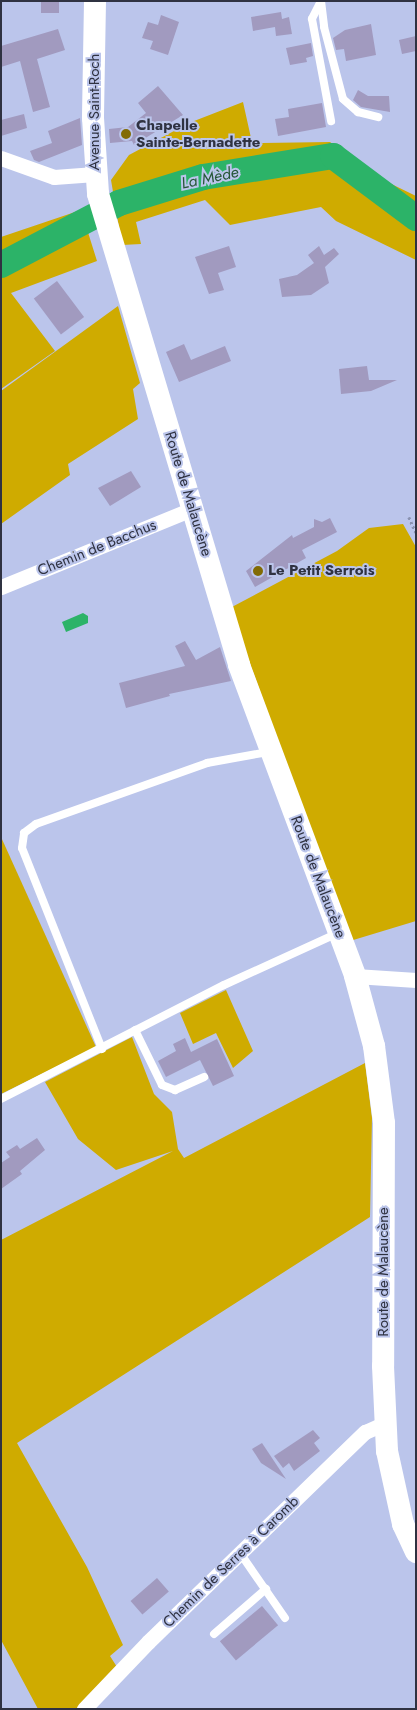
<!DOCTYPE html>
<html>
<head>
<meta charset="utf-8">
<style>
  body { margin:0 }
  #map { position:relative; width:417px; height:1710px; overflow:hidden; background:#bbc5eb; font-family:Jost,sans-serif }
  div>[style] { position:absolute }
  .green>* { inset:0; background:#cfab00 }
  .water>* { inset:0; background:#2cb368 }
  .river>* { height:26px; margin:-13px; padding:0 13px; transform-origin:13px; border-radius:13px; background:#2cb368 }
  .building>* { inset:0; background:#a19abf; transform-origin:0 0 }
  .path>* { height:2.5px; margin-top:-1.25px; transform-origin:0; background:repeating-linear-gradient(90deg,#8a92b0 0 2.5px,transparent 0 5px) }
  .service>* { height:8px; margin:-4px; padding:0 4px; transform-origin:4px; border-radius:4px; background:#fff }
  .minor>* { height:15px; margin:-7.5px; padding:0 7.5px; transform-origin:7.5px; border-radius:7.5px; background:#fff }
  .primary>* { height:22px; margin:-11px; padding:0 11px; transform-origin:11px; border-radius:11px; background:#fff }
  .dots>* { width:14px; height:14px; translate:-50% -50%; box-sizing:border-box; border:2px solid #bbc5eb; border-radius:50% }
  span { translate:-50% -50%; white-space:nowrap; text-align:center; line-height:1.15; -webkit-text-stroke:4px #bbc5eb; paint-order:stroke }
  .street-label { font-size:15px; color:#2f3241 }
  .poi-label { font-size:15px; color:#2f3241; font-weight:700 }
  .left { translate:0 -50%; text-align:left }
  .water-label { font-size:16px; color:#265738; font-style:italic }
  .frame { position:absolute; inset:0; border:2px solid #2f3241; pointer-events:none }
</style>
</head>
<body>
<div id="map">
  <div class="green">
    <div style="clip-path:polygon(243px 102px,251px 138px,262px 143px,330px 142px,377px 177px,416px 196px,416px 260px,336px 221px,321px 207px,230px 225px,205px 200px,136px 222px,141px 244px,122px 245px,111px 180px,129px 155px,189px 123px)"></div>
    <div style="clip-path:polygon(81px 210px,97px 261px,11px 293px,55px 351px,1px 389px,1px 237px)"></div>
    <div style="clip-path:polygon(118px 306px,140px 383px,133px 389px,138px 419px,68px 464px,70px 475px,1px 524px,1px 391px)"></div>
    <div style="clip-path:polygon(403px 524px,416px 547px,416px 921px,350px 941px,230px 608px,337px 551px,369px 528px)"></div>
    <div style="clip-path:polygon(1px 837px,96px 1047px,1px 1094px)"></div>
    <div style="clip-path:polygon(226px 990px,253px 1051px,233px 1068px,216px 1033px,193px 1044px,180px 1013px)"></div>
    <div style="clip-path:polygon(132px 1037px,154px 1094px,172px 1112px,178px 1149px,184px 1158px,365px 1063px,372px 1118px,370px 1217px,17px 1443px,87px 1567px,123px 1645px,110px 1656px,117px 1667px,76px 1709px,38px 1709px,1px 1640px,1px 1240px,173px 1151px,116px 1170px,78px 1139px,45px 1082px)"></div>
  </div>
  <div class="water">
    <div style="clip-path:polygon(83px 613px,88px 616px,88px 623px,66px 632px,62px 622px)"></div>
  </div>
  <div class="river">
    <div style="left:1px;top:265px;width:133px;rotate:-27.7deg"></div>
    <div style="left:119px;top:203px;width:88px;rotate:-17.2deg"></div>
    <div style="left:203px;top:177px;width:132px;rotate:-9.2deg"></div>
    <div style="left:333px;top:156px;width:104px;rotate:36.8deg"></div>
  </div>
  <div class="building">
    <div style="left:41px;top:1px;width:18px;height:12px"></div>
    <div style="clip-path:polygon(281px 12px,282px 19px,289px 17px,292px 34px,276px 36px,275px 27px,253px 31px,251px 17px)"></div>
    <div style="clip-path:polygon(161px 15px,179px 22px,168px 55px,150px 49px,153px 41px,142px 38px,148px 22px,158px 25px)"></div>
    <div style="clip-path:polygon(371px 24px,376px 55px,346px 61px,344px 49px,336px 50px,333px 38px,345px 30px)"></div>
    <div style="clip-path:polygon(58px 29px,65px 50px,37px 59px,50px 107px,33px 112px,20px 61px,1px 67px,1px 46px)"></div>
    <div style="clip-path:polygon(416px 36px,416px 51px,402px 54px,399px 40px)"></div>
    <div style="clip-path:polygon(311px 43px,313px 56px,306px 58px,307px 62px,290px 65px,286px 48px)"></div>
    <div style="clip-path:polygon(158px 86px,183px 115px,134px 145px,132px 141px,110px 143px,109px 129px,128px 127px,146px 113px,138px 103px)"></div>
    <div style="clip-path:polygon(358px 90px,368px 96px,389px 96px,390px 112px,361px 107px,353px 100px)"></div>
    <div style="clip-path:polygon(322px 103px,326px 127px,278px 136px,275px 119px,289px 117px,288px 109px)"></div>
    <div style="clip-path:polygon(24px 114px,27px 128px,1px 136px,1px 120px)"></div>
    <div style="clip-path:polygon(80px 118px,82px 145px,39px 162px,34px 160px,30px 151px,52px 143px,48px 131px)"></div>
    <div style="clip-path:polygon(229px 246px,236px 267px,218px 273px,224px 290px,209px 294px,195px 257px)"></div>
    <div style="clip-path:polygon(319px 246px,324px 255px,334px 248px,339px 254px,325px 267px,329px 283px,311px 295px,282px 297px,279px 279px,297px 275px,314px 263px,308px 255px)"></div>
    <div style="left:57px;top:281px;width:45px;height:29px;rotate:53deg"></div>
    <div style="clip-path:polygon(184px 344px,191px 360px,225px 346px,231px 361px,179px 382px,166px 352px)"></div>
    <div style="clip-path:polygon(367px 366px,369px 380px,397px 380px,371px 391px,341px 394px,339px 369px)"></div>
    <div style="clip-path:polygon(131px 471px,141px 487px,110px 506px,98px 488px)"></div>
    <div style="clip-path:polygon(330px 518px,337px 532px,302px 550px,306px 558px,255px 587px,246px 571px,292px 535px,293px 538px,314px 527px,314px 519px,322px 522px)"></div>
    <div style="clip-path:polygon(185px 641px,196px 660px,220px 647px,231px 681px,169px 694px,170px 696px,126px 708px,119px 683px,185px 666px,175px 646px)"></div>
    <div style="clip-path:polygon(185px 1038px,191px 1052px,217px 1039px,234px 1076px,213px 1086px,200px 1060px,166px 1077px,158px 1061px,176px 1051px,173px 1044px)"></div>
    <div style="clip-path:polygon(37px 1138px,45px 1150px,20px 1171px,22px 1174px,1px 1189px,1px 1163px,10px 1157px,6px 1152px,17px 1145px,20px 1149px)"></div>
    <div style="clip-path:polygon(313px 1430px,320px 1438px,314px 1443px,320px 1451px,294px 1471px,289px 1463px,283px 1468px,274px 1456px)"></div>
    <div style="clip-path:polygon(262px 1443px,286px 1479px,261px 1463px,252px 1449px)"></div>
    <div style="left:157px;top:1578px;width:18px;height:35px;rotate:49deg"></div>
    <div style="left:262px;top:1606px;width:25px;height:55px;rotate:50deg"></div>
  </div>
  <div class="path">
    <div style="left:409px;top:517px;width:17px;rotate:66deg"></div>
  </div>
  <div class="service">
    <div style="left:321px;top:1px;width:26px;rotate:83deg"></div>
    <div style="left:324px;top:27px;width:74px;rotate:75.2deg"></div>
    <div style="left:343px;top:99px;width:20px;rotate:41deg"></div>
    <div style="left:358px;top:112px;width:21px;rotate:14deg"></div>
    <div style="left:321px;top:1px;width:20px;rotate:117deg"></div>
    <div style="left:312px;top:19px;width:104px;rotate:79.4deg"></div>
    <div style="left:135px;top:1030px;width:61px;rotate:63.9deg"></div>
    <div style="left:162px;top:1085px;width:14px;rotate:21deg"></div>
    <div style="left:175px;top:1090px;width:32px;rotate:-24deg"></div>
    <div style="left:102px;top:1049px;width:216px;rotate:-111.7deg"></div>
    <div style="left:22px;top:848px;width:15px;rotate:-82deg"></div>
    <div style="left:24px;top:833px;width:15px;rotate:-37deg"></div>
    <div style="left:36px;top:824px;width:182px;rotate:-19.6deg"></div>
    <div style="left:207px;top:763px;width:62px;rotate:-10.2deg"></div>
    <div style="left:1px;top:1099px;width:250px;rotate:-27.1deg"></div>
    <div style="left:224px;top:985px;width:125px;rotate:-24.5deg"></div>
    <div style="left:240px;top:1553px;width:79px;rotate:55.3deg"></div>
    <div style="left:214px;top:1634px;width:69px;rotate:-40.9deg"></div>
  </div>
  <div class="minor">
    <div style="left:1px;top:158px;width:56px;rotate:19.7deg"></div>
    <div style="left:54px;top:177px;width:41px;rotate:-4.2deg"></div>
    <div style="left:1px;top:587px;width:206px;rotate:-22.2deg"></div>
    <div style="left:355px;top:976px;width:61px;rotate:3.8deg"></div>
    <div style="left:84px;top:1709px;width:93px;rotate:-46.3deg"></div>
    <div style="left:148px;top:1642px;width:302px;rotate:-44.1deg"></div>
    <div style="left:365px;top:1432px;width:22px;rotate:-24deg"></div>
  </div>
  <div class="primary">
    <div style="left:95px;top:1px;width:117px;rotate:91deg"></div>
    <div style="left:93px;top:118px;width:76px;rotate:86.2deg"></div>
    <div style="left:98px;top:194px;width:492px;rotate:73.3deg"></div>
    <div style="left:239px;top:665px;width:332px;rotate:69.5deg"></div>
    <div style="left:355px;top:976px;width:73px;rotate:74.8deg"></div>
    <div style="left:374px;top:1046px;width:78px;rotate:82.6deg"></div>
    <div style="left:384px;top:1123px;width:243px;rotate:90.2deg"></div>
    <div style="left:383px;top:1366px;width:85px;rotate:87.3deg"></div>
    <div style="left:387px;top:1451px;width:75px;rotate:77.6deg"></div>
    <div style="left:403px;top:1524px;width:31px;rotate:65deg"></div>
  </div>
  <div class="dots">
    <div style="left:126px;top:134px;background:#826b04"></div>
    <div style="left:258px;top:571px;background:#826b04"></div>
  </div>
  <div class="street-label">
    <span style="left:95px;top:112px;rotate:-90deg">Avenue Saint-Roch</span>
    <span style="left:188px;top:494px;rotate:73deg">Route de Malaucène</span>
    <span style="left:97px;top:548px;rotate:-22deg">Chemin de Bacchus</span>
    <span style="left:318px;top:877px;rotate:69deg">Route de Malaucène</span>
    <span style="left:384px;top:1272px;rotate:-90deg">Route de Malaucène</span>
    <span style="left:231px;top:1562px;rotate:-44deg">Chemin de Serres à Caromb</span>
  </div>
  <div class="poi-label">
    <span class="left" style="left:136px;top:134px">Chapelle<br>Sainte-Bernadette</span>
    <span class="left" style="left:268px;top:571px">Le Petit Serrois</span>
  </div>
  <div class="water-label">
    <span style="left:210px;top:178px;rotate:-12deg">La Mède</span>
  </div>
  <div class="frame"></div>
</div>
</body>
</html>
